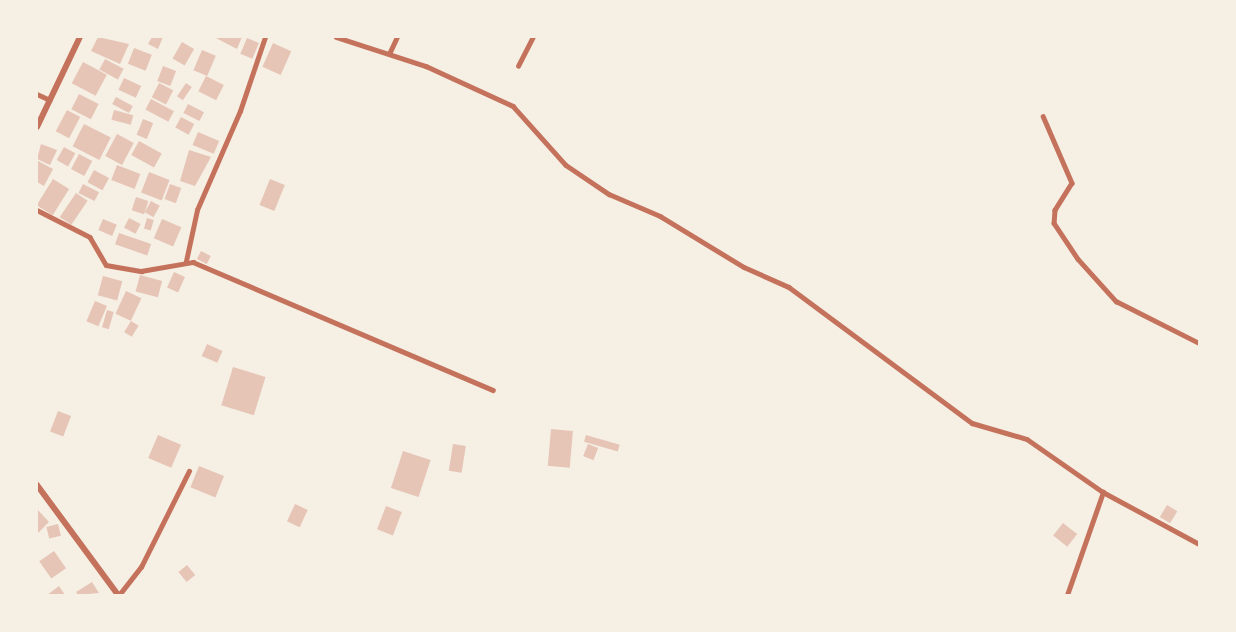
<!DOCTYPE html>
<html>
<head>
<meta charset="utf-8">
<style>
  body { margin:0 }
  #map { position:relative; width:1236px; height:632px; overflow:hidden; background:#f6efe4; font-family:Figtree,sans-serif }
  div>[style] { position:absolute }
  .building>* { inset:0; background:#e6c5b7; transform-origin:0 0 }
  .minor>* { height:4.5px; margin:-2.25px; padding:0 2.25px; transform-origin:2.25px; border-radius:2.25px; background:#c5725c }
  .tertiary>* { height:6px; margin:-3px; padding:0 3px; transform-origin:3px; border-radius:3px; background:#c5725c }
  span { translate:-50% -50%; white-space:nowrap; text-align:center; line-height:1.15; -webkit-text-stroke:5px #f6efe4; paint-order:stroke }
  .frame { position:absolute; inset:0; border:38px solid #f6efe4; pointer-events:none }
</style>
</head>
<body>
<div id="map">
  <div class="building">
    <div style="clip-path:polygon(98px 37px,129px 44px,120px 64px,91px 51px)"></div>
    <div style="clip-path:polygon(152px 37px,163px 37px,158px 49px,148px 44px)"></div>
    <div style="clip-path:polygon(214px 37px,242px 37px,237px 49px)"></div>
    <div style="left:247px;top:38px;width:13px;height:17px;rotate:23deg"></div>
    <div style="left:182px;top:42px;width:14px;height:19px;rotate:30deg"></div>
    <div style="left:273px;top:43px;width:20px;height:26px;rotate:24deg"></div>
    <div style="left:134px;top:48px;width:19px;height:17px;rotate:21deg"></div>
    <div style="left:202px;top:50px;width:15px;height:22px;rotate:23deg"></div>
    <div style="left:105px;top:59px;width:21px;height:12px;rotate:28deg"></div>
    <div style="left:83px;top:62px;width:27px;height:24px;rotate:28deg"></div>
    <div style="left:163px;top:66px;width:14px;height:16px;rotate:21deg"></div>
    <div style="left:206px;top:76px;width:20px;height:17px;rotate:27deg"></div>
    <div style="left:124px;top:78px;width:19px;height:13px;rotate:25deg"></div>
    <div style="left:159px;top:83px;width:16px;height:16px;rotate:27deg"></div>
    <div style="left:186px;top:83px;width:7px;height:16px;rotate:34deg"></div>
    <div style="left:79px;top:94px;width:22px;height:17px;rotate:27deg"></div>
    <div style="left:116px;top:97px;width:19px;height:8px;rotate:28deg"></div>
    <div style="left:151px;top:99px;width:26px;height:12px;rotate:28deg"></div>
    <div style="left:188px;top:104px;width:18px;height:10px;rotate:27deg"></div>
    <div style="left:67px;top:110px;width:15px;height:24px;rotate:28deg"></div>
    <div style="left:114px;top:110px;width:20px;height:10px;rotate:15deg"></div>
    <div style="left:181px;top:117px;width:15px;height:12px;rotate:28deg"></div>
    <div style="left:143px;top:119px;width:11px;height:17px;rotate:22deg"></div>
    <div style="left:84px;top:124px;width:30px;height:25px;rotate:27deg"></div>
    <div style="left:198px;top:132px;width:23px;height:14px;rotate:23deg"></div>
    <div style="left:117px;top:134px;width:19px;height:25px;rotate:28deg"></div>
    <div style="left:139px;top:141px;width:26px;height:16px;rotate:29deg"></div>
    <div style="clip-path:polygon(41px 144px,57px 150px,50px 165px,37px 159px)"></div>
    <div style="left:64px;top:147px;width:13px;height:15px;rotate:29deg"></div>
    <div style="clip-path:polygon(189px 150px,211px 157px,195px 186px,180px 181px)"></div>
    <div style="left:79px;top:154px;width:15px;height:17px;rotate:28deg"></div>
    <div style="clip-path:polygon(38px 161px,53px 169px,44px 186px,37px 182px)"></div>
    <div style="left:117px;top:165px;width:25px;height:16px;rotate:21deg"></div>
    <div style="left:94px;top:170px;width:17px;height:14px;rotate:28deg"></div>
    <div style="left:149px;top:172px;width:22px;height:22px;rotate:21deg"></div>
    <div style="left:53px;top:179px;width:19px;height:31px;rotate:32deg"></div>
    <div style="left:270px;top:179px;width:16px;height:28px;rotate:22deg"></div>
    <div style="left:83px;top:184px;width:18px;height:10px;rotate:27deg"></div>
    <div style="left:170px;top:184px;width:12px;height:16px;rotate:20deg"></div>
    <div style="left:76px;top:193px;width:14px;height:29px;rotate:34deg"></div>
    <div style="left:136px;top:197px;width:13px;height:14px;rotate:18deg"></div>
    <div style="left:151px;top:201px;width:10px;height:13px;rotate:29deg"></div>
    <div style="left:129px;top:218px;width:13px;height:11px;rotate:27deg"></div>
    <div style="left:147px;top:218px;width:7px;height:11px;rotate:16deg"></div>
    <div style="left:103px;top:219px;width:15px;height:12px;rotate:23deg"></div>
    <div style="left:162px;top:219px;width:21px;height:21px;rotate:23deg"></div>
    <div style="left:119px;top:233px;width:34px;height:12px;rotate:19deg"></div>
    <div style="left:201px;top:251px;width:11px;height:9px;rotate:27deg"></div>
    <div style="left:174px;top:272px;width:12px;height:17px;rotate:24deg"></div>
    <div style="left:140px;top:275px;width:23px;height:17px;rotate:15deg"></div>
    <div style="left:103px;top:276px;width:20px;height:20px;rotate:15deg"></div>
    <div style="left:126px;top:291px;width:17px;height:25px;rotate:25deg"></div>
    <div style="left:95px;top:301px;width:13px;height:22px;rotate:23deg"></div>
    <div style="left:107px;top:310px;width:7px;height:18px;rotate:16deg"></div>
    <div style="left:131px;top:321px;width:9px;height:13px;rotate:32deg"></div>
    <div style="left:207px;top:344px;width:17px;height:13px;rotate:24deg"></div>
    <div style="left:233px;top:367px;width:34px;height:40px;rotate:17deg"></div>
    <div style="left:58px;top:411px;width:14px;height:22px;rotate:21deg"></div>
    <div style="left:551px;top:429px;width:22px;height:37px;rotate:5deg"></div>
    <div style="left:158px;top:435px;width:25px;height:25px;rotate:23deg"></div>
    <div style="left:586px;top:435px;width:35px;height:7px;rotate:16deg"></div>
    <div style="left:453px;top:444px;width:13px;height:27px;rotate:9deg"></div>
    <div style="left:588px;top:444px;width:11px;height:13px;rotate:22deg"></div>
    <div style="left:403px;top:451px;width:29px;height:39px;rotate:18deg"></div>
    <div style="left:199px;top:466px;width:27px;height:23px;rotate:22deg"></div>
    <div style="left:295px;top:504px;width:14px;height:19px;rotate:25deg"></div>
    <div style="left:1167px;top:505px;width:12px;height:14px;rotate:31deg"></div>
    <div style="left:386px;top:506px;width:17px;height:25px;rotate:21deg"></div>
    <div style="clip-path:polygon(37px 509px,49px 522px,37px 534px)"></div>
    <div style="left:1063px;top:523px;width:18px;height:16px;rotate:38deg"></div>
    <div style="left:58px;top:524px;width:12px;height:12px;rotate:76deg"></div>
    <div style="left:54px;top:551px;width:21px;height:18px;rotate:55deg"></div>
    <div style="left:187px;top:565px;width:13px;height:11px;rotate:51deg"></div>
    <div style="clip-path:polygon(92px 582px,99px 593px,78px 595px,76px 592px)"></div>
    <div style="clip-path:polygon(59px 586px,65px 595px,47px 595px)"></div>
  </div>
  <div class="minor">
    <div style="left:336px;top:37px;width:95px;rotate:17.9deg"></div>
    <div style="left:426px;top:66px;width:96px;rotate:24.7deg"></div>
    <div style="left:513px;top:106px;width:79px;rotate:48.1deg"></div>
    <div style="left:566px;top:165px;width:52px;rotate:34deg"></div>
    <div style="left:609px;top:194px;width:56px;rotate:23.3deg"></div>
    <div style="left:660px;top:216px;width:98px;rotate:31.3deg"></div>
    <div style="left:744px;top:267px;width:49px;rotate:24deg"></div>
    <div style="left:789px;top:287px;width:228px;rotate:36.6deg"></div>
    <div style="left:972px;top:423px;width:57px;rotate:16.2deg"></div>
    <div style="left:1027px;top:439px;width:93px;rotate:34.9deg"></div>
    <div style="left:1103px;top:492px;width:109px;rotate:28.4deg"></div>
    <div style="left:389px;top:54px;width:19px;rotate:-65deg"></div>
    <div style="left:518px;top:66px;width:33px;rotate:-63deg"></div>
    <div style="left:37px;top:94px;width:14px;rotate:25deg"></div>
    <div style="left:1043px;top:116px;width:73px;rotate:66.6deg"></div>
    <div style="left:1072px;top:183px;width:32px;rotate:122deg"></div>
    <div style="left:1055px;top:210px;width:13px;rotate:94deg"></div>
    <div style="left:1054px;top:223px;width:43px;rotate:56.3deg"></div>
    <div style="left:1078px;top:259px;width:57px;rotate:47.9deg"></div>
    <div style="left:1116px;top:301px;width:93px;rotate:26.8deg"></div>
    <div style="left:37px;top:210px;width:59px;rotate:27deg"></div>
    <div style="left:90px;top:237px;width:32px;rotate:60deg"></div>
    <div style="left:106px;top:265px;width:36px;rotate:10deg"></div>
    <div style="left:141px;top:271px;width:53px;rotate:-9.8deg"></div>
    <div style="left:193px;top:262px;width:326px;rotate:23.1deg"></div>
    <div style="left:186px;top:261px;width:52px;rotate:-77.8deg"></div>
    <div style="left:197px;top:210px;width:108px;rotate:-66.5deg"></div>
    <div style="left:240px;top:111px;width:78px;rotate:-71.3deg"></div>
    <div style="left:119px;top:595px;width:36px;rotate:-52deg"></div>
    <div style="left:141px;top:567px;width:107px;rotate:-63.4deg"></div>
    <div style="left:1067px;top:595px;width:109px;rotate:-70.7deg"></div>
  </div>
  <div class="tertiary">
    <div style="left:37px;top:127px;width:100px;rotate:-64.5deg"></div>
    <div style="left:37px;top:485px;width:137px;rotate:53.6deg"></div>
  </div>
  <div class="frame"></div>
</div>
</body>
</html>
